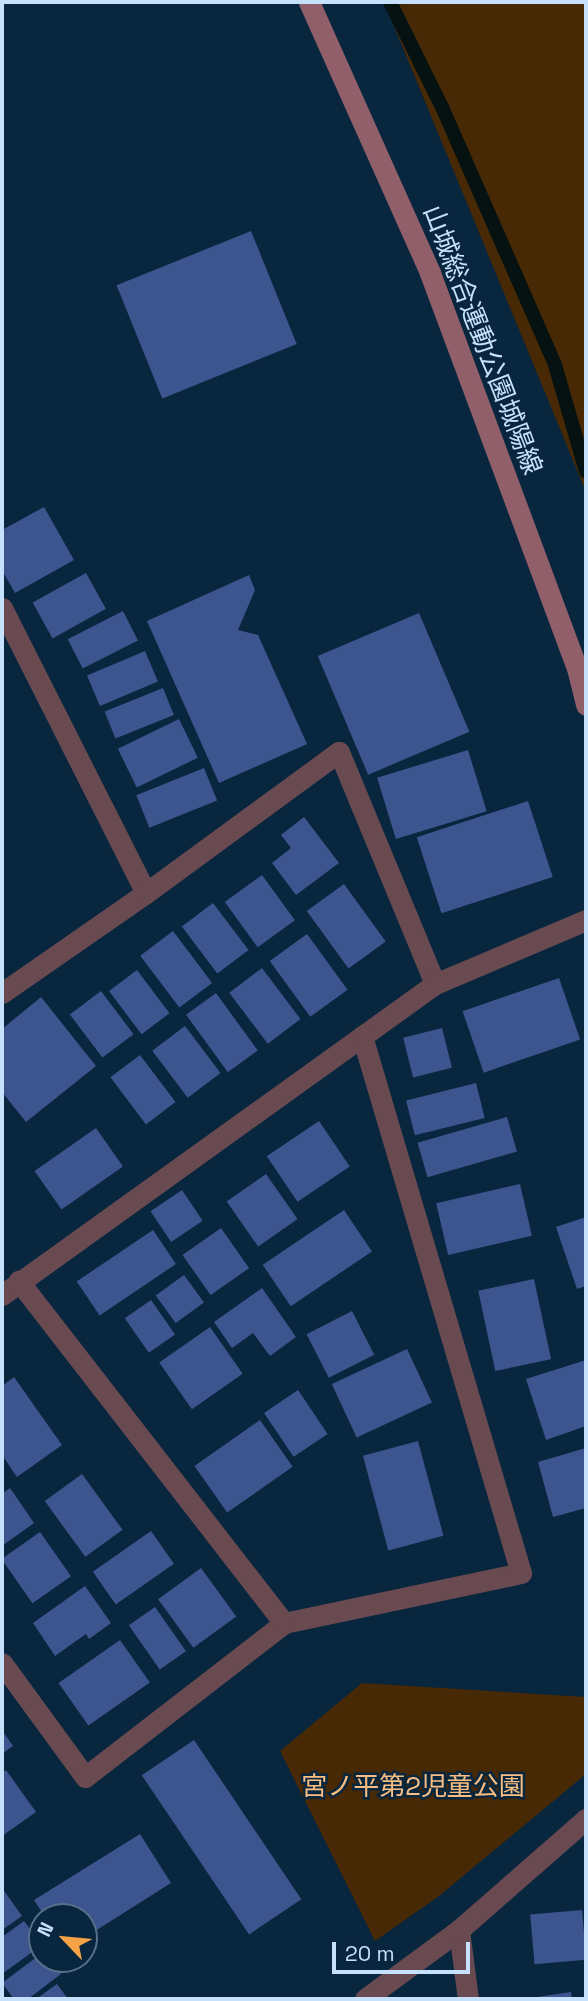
<!DOCTYPE html>
<html>
<head>
<meta charset="utf-8">
<style>
  body { margin:0 }
  #map { position:relative; width:588px; height:2001px; overflow:hidden; background:#08263e; font-family:"Space Grotesk","Noto Sans JP",sans-serif }
  div>[style] { position:absolute }
  .green>* { inset:0; background:#472905 }
  .stream>* { height:14px; margin:-7px; padding:0 7px; transform-origin:7px; border-radius:7px; background:#051211 }
  .building>* { inset:0; background:#3d558f; transform-origin:0 0 }
  .minor>* { height:21px; margin:-10.5px; padding:0 10.5px; transform-origin:10.5px; border-radius:10.5px; background:#6a4a51 }
  .secondary>* { height:21px; margin:-10.5px; padding:0 10.5px; transform-origin:10.5px; border-radius:10.5px; background:#915f69 }
  span { translate:-50% -50%; white-space:nowrap; text-align:center; line-height:1.15; -webkit-text-stroke:5px #08263e; paint-order:stroke }
  .street-label { font-size:26px; color:#c5e1fb }
  .park-label { font-size:26px; color:#fabe82 }
  .frame { position:absolute; inset:0; border:4px solid #c5e1fb; pointer-events:none }
  .north { position:absolute; left:28px; top:1903px; width:70px; height:70px; box-sizing:border-box; background:#08263e; border:2px solid #54718a; border-radius:50%; rotate:296deg; font-size:19px; font-weight:700; line-height:28px; text-align:center; color:#c5e1fb }
  .north::after { content:''; display:block; margin:auto; width:24px; height:32px; background:#f5a346; clip-path:polygon(50% 0,100% 100%,50% 72%,0 100%) }
  .scale { position:absolute; left:332px; top:1942px; width:138px; height:32px; box-sizing:border-box; border:4px solid #c5e1fb; border-top:0; padding-left:9px; font-size:21px; line-height:24px; white-space:nowrap; color:#c5e1fb; -webkit-text-stroke:5px #08263e; paint-order:stroke }
</style>
</head>
<body>
<div id="map">
  <div class="green">
    <div style="clip-path:polygon(384px 2px,586px 2px,586px 492px)"></div>
    <div style="clip-path:polygon(362px 1683px,586px 1697px,586px 1774px,439px 1896px,375px 1941px,280px 1751px)"></div>
  </div>
  <div class="stream">
    <div style="left:390px;top:2px;width:117px;rotate:63.7deg"></div>
    <div style="left:442px;top:107px;width:282px;rotate:66.3deg"></div>
    <div style="left:555px;top:365px;width:111px;rotate:73.8deg"></div>
  </div>
  <div class="building">
    <div style="left:251px;top:231px;width:122px;height:145px;rotate:68deg"></div>
    <div style="clip-path:polygon(44px 507px,74px 560px,15px 593px,2px 570px,2px 530px)"></div>
    <div style="left:86px;top:573px;width:41px;height:61px;rotate:61deg"></div>
    <div style="clip-path:polygon(249px 575px,255px 590px,238px 630px,258px 635px,307px 744px,219px 783px,147px 621px)"></div>
    <div style="left:123px;top:611px;width:33px;height:62px;rotate:63deg"></div>
    <div style="left:419px;top:613px;width:129px;height:110px;rotate:67deg"></div>
    <div style="left:145px;top:651px;width:33px;height:63px;rotate:67deg"></div>
    <div style="left:163px;top:688px;width:29px;height:63px;rotate:68deg"></div>
    <div style="left:179px;top:719px;width:43px;height:68px;rotate:64deg"></div>
    <div style="left:468px;top:750px;width:64px;height:95px;rotate:73deg"></div>
    <div style="left:204px;top:768px;width:35px;height:73px;rotate:68deg"></div>
    <div style="left:528px;top:801px;width:80px;height:117px;rotate:72deg"></div>
    <div style="clip-path:polygon(304px 817px,339px 863px,296px 895px,272px 863px,291px 848px,281px 835px)"></div>
    <div style="left:262px;top:875px;width:56px;height:46px;rotate:54deg"></div>
    <div style="left:344px;top:884px;width:71px;height:46px;rotate:54deg"></div>
    <div style="left:213px;top:903px;width:59px;height:39px;rotate:53deg"></div>
    <div style="left:173px;top:931px;width:65px;height:41px;rotate:53deg"></div>
    <div style="left:307px;top:934px;width:69px;height:46px;rotate:54deg"></div>
    <div style="left:262px;top:968px;width:64px;height:41px;rotate:53deg"></div>
    <div style="left:137px;top:970px;width:54px;height:35px;rotate:53deg"></div>
    <div style="left:559px;top:978px;width:65px;height:102px;rotate:71deg"></div>
    <div style="left:101px;top:991px;width:54px;height:39px;rotate:53deg"></div>
    <div style="left:216px;top:993px;width:71px;height:37px;rotate:54deg"></div>
    <div style="clip-path:polygon(41px 997px,96px 1066px,26px 1122px,2px 1092px,2px 1029px)"></div>
    <div style="left:185px;top:1026px;width:59px;height:41px;rotate:53deg"></div>
    <div style="left:442px;top:1028px;width:41px;height:40px;rotate:76deg"></div>
    <div style="left:140px;top:1055px;width:59px;height:37px;rotate:53deg"></div>
    <div style="left:476px;top:1083px;width:36px;height:72px;rotate:76deg"></div>
    <div style="left:507px;top:1117px;width:36px;height:93px;rotate:74deg"></div>
    <div style="left:319px;top:1121px;width:55px;height:63px;rotate:56deg"></div>
    <div style="left:96px;top:1128px;width:47px;height:75px;rotate:55deg"></div>
    <div style="left:266px;top:1174px;width:55px;height:48px;rotate:55deg"></div>
    <div style="left:520px;top:1184px;width:53px;height:86px;rotate:77deg"></div>
    <div style="left:182px;top:1190px;width:37px;height:38px;rotate:56deg"></div>
    <div style="left:344px;top:1210px;width:50px;height:98px;rotate:56deg"></div>
    <div style="clip-path:polygon(586px 1217px,586px 1286px,577px 1289px,556px 1227px)"></div>
    <div style="left:221px;top:1228px;width:49px;height:47px;rotate:55deg"></div>
    <div style="left:153px;top:1230px;width:41px;height:92px;rotate:56deg"></div>
    <div style="left:184px;top:1275px;width:34px;height:35px;rotate:54deg"></div>
    <div style="left:534px;top:1279px;width:82px;height:57px;rotate:78deg"></div>
    <div style="clip-path:polygon(262px 1288px,296px 1337px,270px 1356px,253px 1333px,232px 1348px,214px 1322px)"></div>
    <div style="left:151px;top:1300px;width:42px;height:32px;rotate:55deg"></div>
    <div style="left:352px;top:1311px;width:49px;height:51px;rotate:63deg"></div>
    <div style="left:210px;top:1327px;width:57px;height:62px;rotate:55deg"></div>
    <div style="left:407px;top:1349px;width:59px;height:83px;rotate:65deg"></div>
    <div style="clip-path:polygon(586px 1360px,586px 1426px,546px 1440px,526px 1379px)"></div>
    <div style="clip-path:polygon(14px 1377px,62px 1445px,17px 1477px,2px 1455px,2px 1386px)"></div>
    <div style="left:298px;top:1390px;width:53px;height:41px;rotate:56deg"></div>
    <div style="left:260px;top:1420px;width:57px;height:80px;rotate:55deg"></div>
    <div style="left:418px;top:1441px;width:98px;height:57px;rotate:75deg"></div>
    <div style="clip-path:polygon(586px 1448px,586px 1508px,553px 1517px,538px 1462px)"></div>
    <div style="left:82px;top:1474px;width:69px;height:46px;rotate:54deg"></div>
    <div style="clip-path:polygon(10px 1488px,34px 1523px,2px 1546px,2px 1494px)"></div>
    <div style="left:151px;top:1531px;width:40px;height:71px;rotate:55deg"></div>
    <div style="left:40px;top:1532px;width:54px;height:47px;rotate:55deg"></div>
    <div style="left:201px;top:1568px;width:60px;height:53px;rotate:54deg"></div>
    <div style="clip-path:polygon(85px 1586px,111px 1623px,89px 1639px,86px 1634px,55px 1656px,33px 1623px)"></div>
    <div style="left:155px;top:1607px;width:54px;height:32px;rotate:55deg"></div>
    <div style="left:120px;top:1640px;width:52px;height:75px;rotate:55deg"></div>
    <div style="clip-path:polygon(2px 1730px,13px 1746px,2px 1754px)"></div>
    <div style="left:194px;top:1740px;width:192px;height:63px;rotate:56deg"></div>
    <div style="clip-path:polygon(6px 1770px,36px 1812px,2px 1836px,2px 1773px)"></div>
    <div style="clip-path:polygon(140px 1834px,171px 1883px,84px 1938px,84px 1917px,45px 1917px,34px 1900px)"></div>
    <div style="clip-path:polygon(2px 1888px,22px 1916px,2px 1930px)"></div>
    <div style="left:582px;top:1910px;width:50px;height:52px;rotate:85deg"></div>
    <div style="clip-path:polygon(24px 1921px,42px 1945px,2px 1974px,2px 1937px)"></div>
    <div style="clip-path:polygon(42px 1953px,42px 1959px,50px 1959px,61px 1974px,28px 1999px,14px 1999px,2px 1983px)"></div>
    <div style="clip-path:polygon(57px 1984px,68px 1999px,36px 1999px)"></div>
    <div style="clip-path:polygon(571px 1992px,572px 1999px,530px 1999px,530px 1998px)"></div>
  </div>
  <div class="minor">
    <div style="left:2px;top:608px;width:319px;rotate:63.2deg"></div>
    <div style="left:2px;top:993px;width:175px;rotate:-34.8deg"></div>
    <div style="left:146px;top:893px;width:239px;rotate:-36.2deg"></div>
    <div style="left:339px;top:752px;width:251px;rotate:67.5deg"></div>
    <div style="left:2px;top:1295px;width:533px;rotate:-35.69deg"></div>
    <div style="left:435px;top:984px;width:164px;rotate:-23deg"></div>
    <div style="left:284px;top:1623px;width:242px;rotate:-11.9deg"></div>
    <div style="left:521px;top:1573px;width:560px;rotate:-106.49deg"></div>
    <div style="left:2px;top:1663px;width:141px;rotate:53.9deg"></div>
    <div style="left:85px;top:1777px;width:252px;rotate:-37.7deg"></div>
    <div style="left:284px;top:1623px;width:433px;rotate:-127.8deg"></div>
    <div style="left:459px;top:1930px;width:70px;rotate:82.6deg"></div>
    <div style="left:365px;top:1999px;width:117px;rotate:-36.3deg"></div>
    <div style="left:459px;top:1930px;width:169px;rotate:-41.2deg"></div>
  </div>
  <div class="secondary">
    <div style="left:309px;top:2px;width:297px;rotate:65.9deg"></div>
    <div style="left:430px;top:273px;width:421px;rotate:69.6deg"></div>
    <div style="left:577px;top:668px;width:38px;rotate:76deg"></div>
  </div>
  <div class="street-label">
    <span style="left:482px;top:340px;rotate:69deg">山城総合運動公園城陽線</span>
  </div>
  <div class="park-label">
    <span style="left:413px;top:1787px">宮ノ平第2児童公園</span>
  </div>
  <div class="frame"></div>
  <div class="north">N</div>
  <div class="scale">20 m</div>
</div>
</body>
</html>
